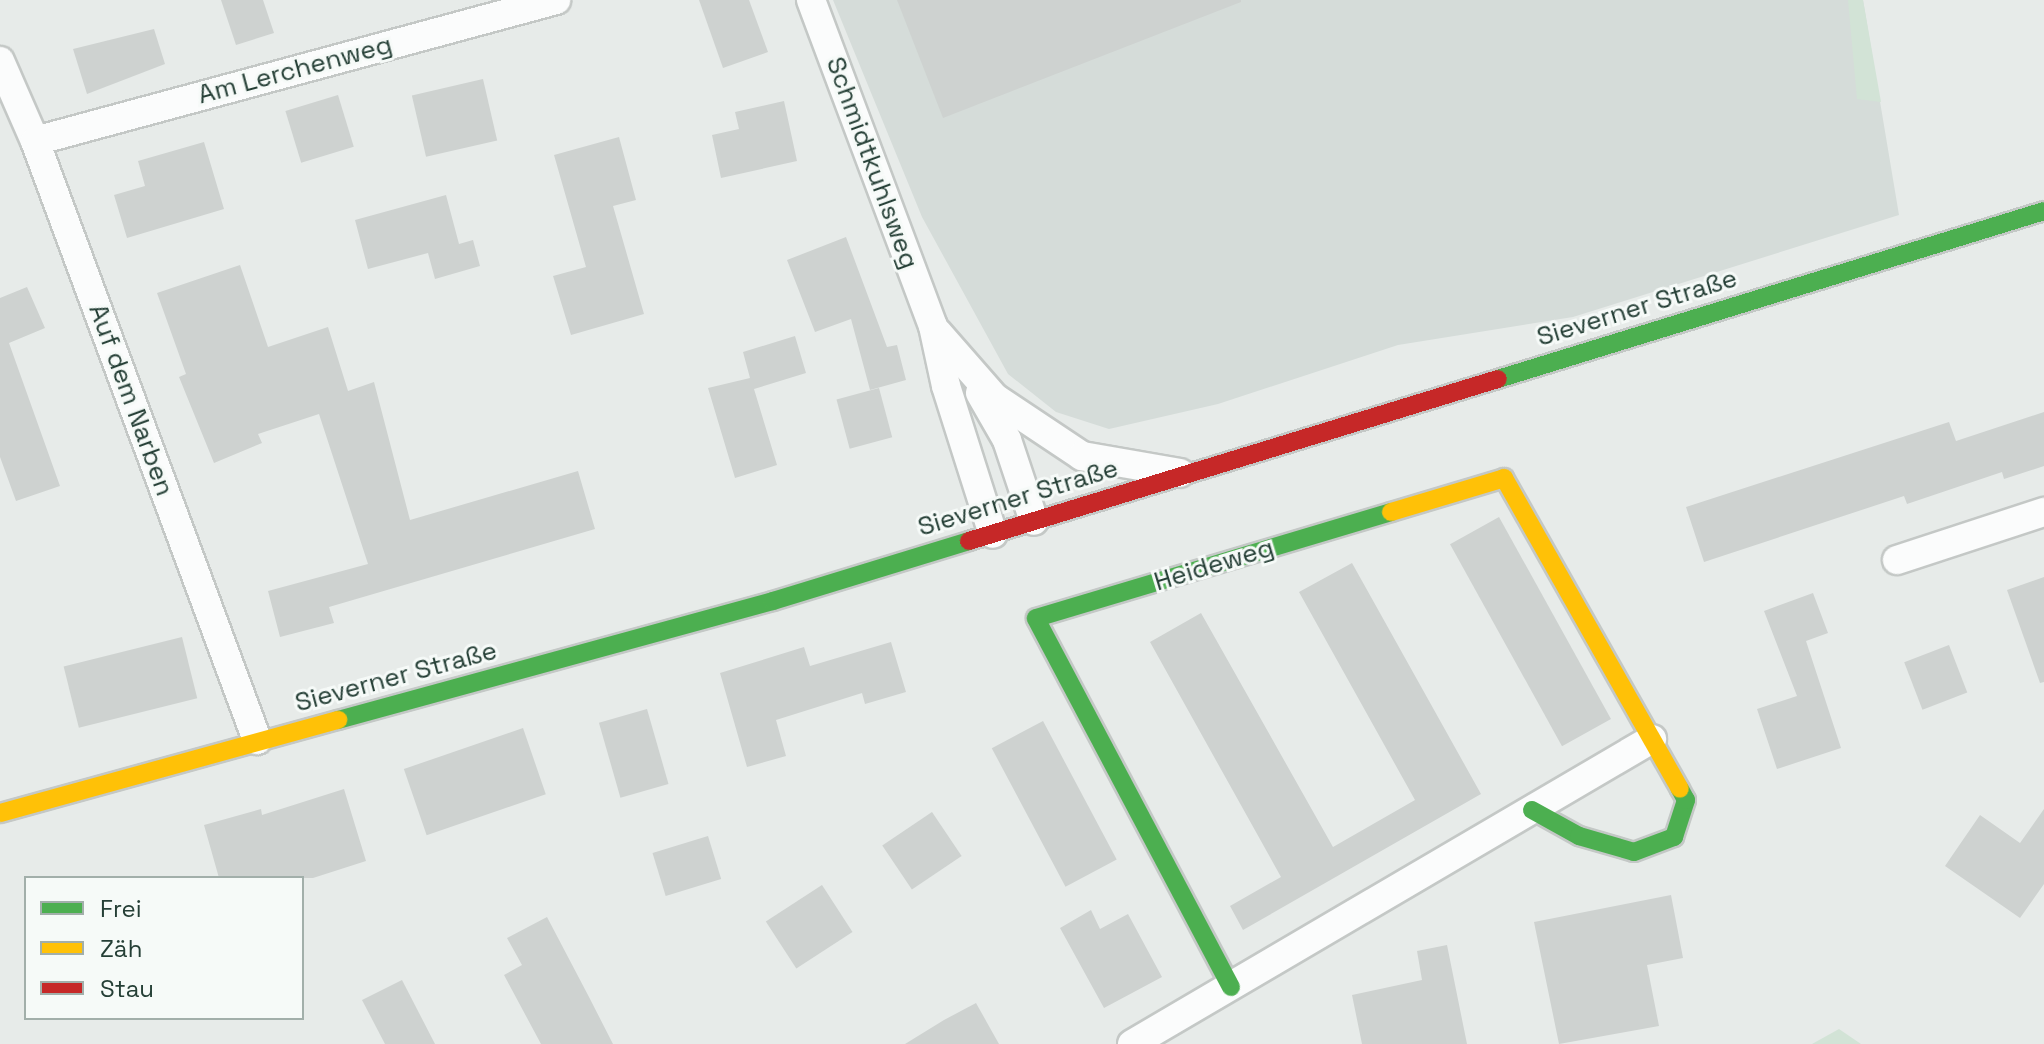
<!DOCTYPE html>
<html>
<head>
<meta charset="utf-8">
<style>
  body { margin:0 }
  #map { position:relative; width:2044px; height:1044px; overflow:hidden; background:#e7ebe9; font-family:"Space Grotesk",sans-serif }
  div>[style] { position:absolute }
  .built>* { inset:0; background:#d5dcd9 }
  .green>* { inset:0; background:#d2e3d6 }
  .building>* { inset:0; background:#ced2d0; transform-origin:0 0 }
  .roads { filter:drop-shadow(2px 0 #c4c8c6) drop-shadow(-2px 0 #c4c8c6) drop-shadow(0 2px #c4c8c6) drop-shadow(0 -2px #c4c8c6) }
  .street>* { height:28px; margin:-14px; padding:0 14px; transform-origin:14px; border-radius:14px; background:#fbfcfc }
  .fast>* { height:18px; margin:-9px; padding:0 9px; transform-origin:9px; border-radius:9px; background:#4caf50 }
  .slow>* { height:18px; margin:-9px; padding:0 9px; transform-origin:9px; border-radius:9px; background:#ffc107 }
  .jam>* { height:18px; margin:-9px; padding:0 9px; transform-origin:9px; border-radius:9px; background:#c62828 }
  span { translate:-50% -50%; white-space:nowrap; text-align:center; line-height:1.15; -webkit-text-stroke:6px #f6faf8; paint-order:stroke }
  .street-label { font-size:26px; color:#253f36 }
  .legend { position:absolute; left:24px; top:876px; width:280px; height:144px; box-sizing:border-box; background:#f6faf8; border:2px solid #a2afaa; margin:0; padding:10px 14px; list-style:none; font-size:24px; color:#253f36 }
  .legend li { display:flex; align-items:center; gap:16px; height:40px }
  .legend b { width:40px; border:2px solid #a2afaa }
</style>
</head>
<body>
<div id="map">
  <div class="built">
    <div style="clip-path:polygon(833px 0,1863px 0,1899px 215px,1573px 317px,1398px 345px,1218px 404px,1109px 429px,1056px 412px,1008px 374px,922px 217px)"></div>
  </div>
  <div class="green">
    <div style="clip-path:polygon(1848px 0,1863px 0,1881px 102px,1857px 99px)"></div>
    <div style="clip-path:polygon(1839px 1029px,1861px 1044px,1812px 1044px)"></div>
  </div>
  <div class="building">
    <div style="clip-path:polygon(221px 0,263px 0,274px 33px,236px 45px)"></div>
    <div style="clip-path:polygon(699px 0,749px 0,768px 52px,723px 68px)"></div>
    <div style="clip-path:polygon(897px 0,1241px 0,1241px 2px,943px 118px)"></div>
    <div style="clip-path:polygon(154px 29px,165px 64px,87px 94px,73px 49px)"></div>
    <div style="left:483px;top:79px;width:63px;height:73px;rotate:77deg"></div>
    <div style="left:338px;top:95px;width:54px;height:55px;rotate:73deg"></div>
    <div style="clip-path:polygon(784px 101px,797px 161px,721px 178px,712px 135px,739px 129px,735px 112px)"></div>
    <div style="clip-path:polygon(619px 137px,636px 200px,613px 206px,644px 314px,571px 335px,553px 276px,586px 267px,554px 155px)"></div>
    <div style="clip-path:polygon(204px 142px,224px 209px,127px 238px,114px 195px,145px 186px,138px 161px)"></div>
    <div style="clip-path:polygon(446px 195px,459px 244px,473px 240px,480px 266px,435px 279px,428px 253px,368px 269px,355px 220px)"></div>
    <div style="clip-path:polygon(846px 237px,887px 347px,897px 345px,906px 380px,870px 390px,851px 319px,815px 332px,787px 260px)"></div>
    <div style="clip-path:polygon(240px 265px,268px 347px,328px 327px,348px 391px,374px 382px,410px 520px,578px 471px,595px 529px,329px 607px,334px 623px,280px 637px,268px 591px,368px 564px,319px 414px,258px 434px,262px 443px,214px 463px,179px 377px,186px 374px,157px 293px)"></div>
    <div style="clip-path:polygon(27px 287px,45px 328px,9px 343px,60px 486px,16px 501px,0 457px,0 298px)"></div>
    <div style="clip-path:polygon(795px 336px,806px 373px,754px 389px,777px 465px,735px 478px,708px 388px,750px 378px,743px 352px)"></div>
    <div style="left:879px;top:388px;width:51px;height:44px;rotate:75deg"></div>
    <div style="clip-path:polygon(2044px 412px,2044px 466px,2004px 479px,2002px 472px,1907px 504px,1904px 496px,1704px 562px,1686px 507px,1949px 422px,1956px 441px)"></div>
    <div style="left:1499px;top:517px;width:231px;height:56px;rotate:61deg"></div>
    <div style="clip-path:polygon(1352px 563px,1481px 794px,1243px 930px,1230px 906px,1281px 877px,1150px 642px,1201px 613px,1333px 847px,1415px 800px,1299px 592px)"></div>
    <div style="clip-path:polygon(2044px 577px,2044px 682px,2040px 683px,2007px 590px)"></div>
    <div style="clip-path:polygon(1813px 593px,1828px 633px,1806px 641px,1841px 748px,1777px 769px,1757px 709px,1797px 696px,1764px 611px)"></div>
    <div style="left:182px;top:637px;width:63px;height:122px;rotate:76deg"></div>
    <div style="clip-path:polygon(891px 642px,906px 692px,865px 704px,862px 693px,776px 720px,786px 756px,747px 767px,720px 673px,804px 647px,810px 666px)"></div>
    <div style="left:1949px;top:645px;width:51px;height:48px;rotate:69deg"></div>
    <div style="left:647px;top:709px;width:78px;height:50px;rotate:74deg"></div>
    <div style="left:1043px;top:721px;width:157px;height:58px;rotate:62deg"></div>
    <div style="left:523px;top:728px;width:70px;height:126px;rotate:71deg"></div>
    <div style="clip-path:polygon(344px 789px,366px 861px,313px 878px,219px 878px,204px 825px,261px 809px,262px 815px)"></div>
    <div style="clip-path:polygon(2044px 809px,2044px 884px,2020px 918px,1945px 866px,1980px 815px,2020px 843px)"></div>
    <div style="left:932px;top:812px;width:53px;height:60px;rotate:56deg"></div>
    <div style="left:708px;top:836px;width:45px;height:58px;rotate:73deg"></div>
    <div style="left:822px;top:885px;width:56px;height:67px;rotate:57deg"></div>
    <div style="clip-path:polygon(1671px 895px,1683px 958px,1647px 965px,1659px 1026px,1559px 1044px,1534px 922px)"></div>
    <div style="clip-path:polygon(1091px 910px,1100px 929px,1128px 914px,1162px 977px,1104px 1008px,1060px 928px)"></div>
    <div style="clip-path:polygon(547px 917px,589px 997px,613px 1044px,541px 1044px,504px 975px,522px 965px,507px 938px)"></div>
    <div style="clip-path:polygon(1447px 945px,1467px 1044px,1362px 1044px,1352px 995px,1422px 980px,1417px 951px)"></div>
    <div style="clip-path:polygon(402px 980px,435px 1044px,385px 1044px,362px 1000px)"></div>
    <div style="clip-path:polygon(976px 1003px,999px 1044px,905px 1044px,944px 1020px)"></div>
  </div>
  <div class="roads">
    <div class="street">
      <div style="left:811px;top:0;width:348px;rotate:69.5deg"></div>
      <div style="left:933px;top:326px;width:61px;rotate:77.8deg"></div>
      <div style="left:946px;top:386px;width:155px;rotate:72.4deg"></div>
      <div style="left:0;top:61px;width:87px;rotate:66.4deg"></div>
      <div style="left:35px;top:141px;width:639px;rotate:69.66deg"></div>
      <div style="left:35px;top:141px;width:540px;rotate:-15.14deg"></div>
      <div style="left:938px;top:333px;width:86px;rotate:48.8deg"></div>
      <div style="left:995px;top:398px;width:105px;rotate:33.7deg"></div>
      <div style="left:1082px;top:456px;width:99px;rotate:9.8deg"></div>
      <div style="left:980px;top:393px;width:54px;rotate:60.1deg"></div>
      <div style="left:1007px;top:440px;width:85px;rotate:71.6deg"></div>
      <div style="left:1897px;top:560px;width:155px;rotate:-18.1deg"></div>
      <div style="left:1132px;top:1044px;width:603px;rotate:-30.39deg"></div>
    </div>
    <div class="fast">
      <div style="left:1498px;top:379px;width:571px;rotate:-17.1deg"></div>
      <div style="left:338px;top:720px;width:451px;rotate:-15.3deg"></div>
      <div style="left:773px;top:601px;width:205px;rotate:-17deg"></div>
      <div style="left:1532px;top:810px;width:54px;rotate:29deg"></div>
      <div style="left:1579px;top:836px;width:57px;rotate:16.2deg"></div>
      <div style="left:1634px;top:852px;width:43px;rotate:-20.6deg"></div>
      <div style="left:1674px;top:837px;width:39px;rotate:-72deg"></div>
      <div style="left:1686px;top:800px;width:13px;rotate:-119deg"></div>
      <div style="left:1231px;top:987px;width:417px;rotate:-117.9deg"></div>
      <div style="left:1036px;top:618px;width:370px;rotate:-16.6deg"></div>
    </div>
    <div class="slow">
      <div style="left:1391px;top:512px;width:118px;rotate:-16.7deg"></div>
      <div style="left:1504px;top:478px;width:357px;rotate:60.5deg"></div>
      <div style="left:0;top:813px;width:351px;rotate:-15.4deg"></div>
    </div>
    <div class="jam">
      <div style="left:969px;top:541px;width:553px;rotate:-17.03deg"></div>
    </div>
  </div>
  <div class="street-label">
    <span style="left:295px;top:70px;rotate:-15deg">Am Lerchenweg</span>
    <span style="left:872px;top:163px;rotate:70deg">Schmidtkuhlsweg</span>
    <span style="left:1637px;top:308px;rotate:-17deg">Sieverner Straße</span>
    <span style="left:131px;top:400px;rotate:70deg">Auf dem Narben</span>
    <span style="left:1018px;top:498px;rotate:-17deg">Sieverner Straße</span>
    <span style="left:1214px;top:565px;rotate:-17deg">Heideweg</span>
    <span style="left:396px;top:677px;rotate:-15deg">Sieverner Straße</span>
  </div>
  <ul class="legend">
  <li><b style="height:10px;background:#4caf50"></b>Frei</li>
  <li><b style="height:10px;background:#ffc107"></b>Zäh</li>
  <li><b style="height:10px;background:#c62828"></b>Stau</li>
  </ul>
</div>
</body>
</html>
